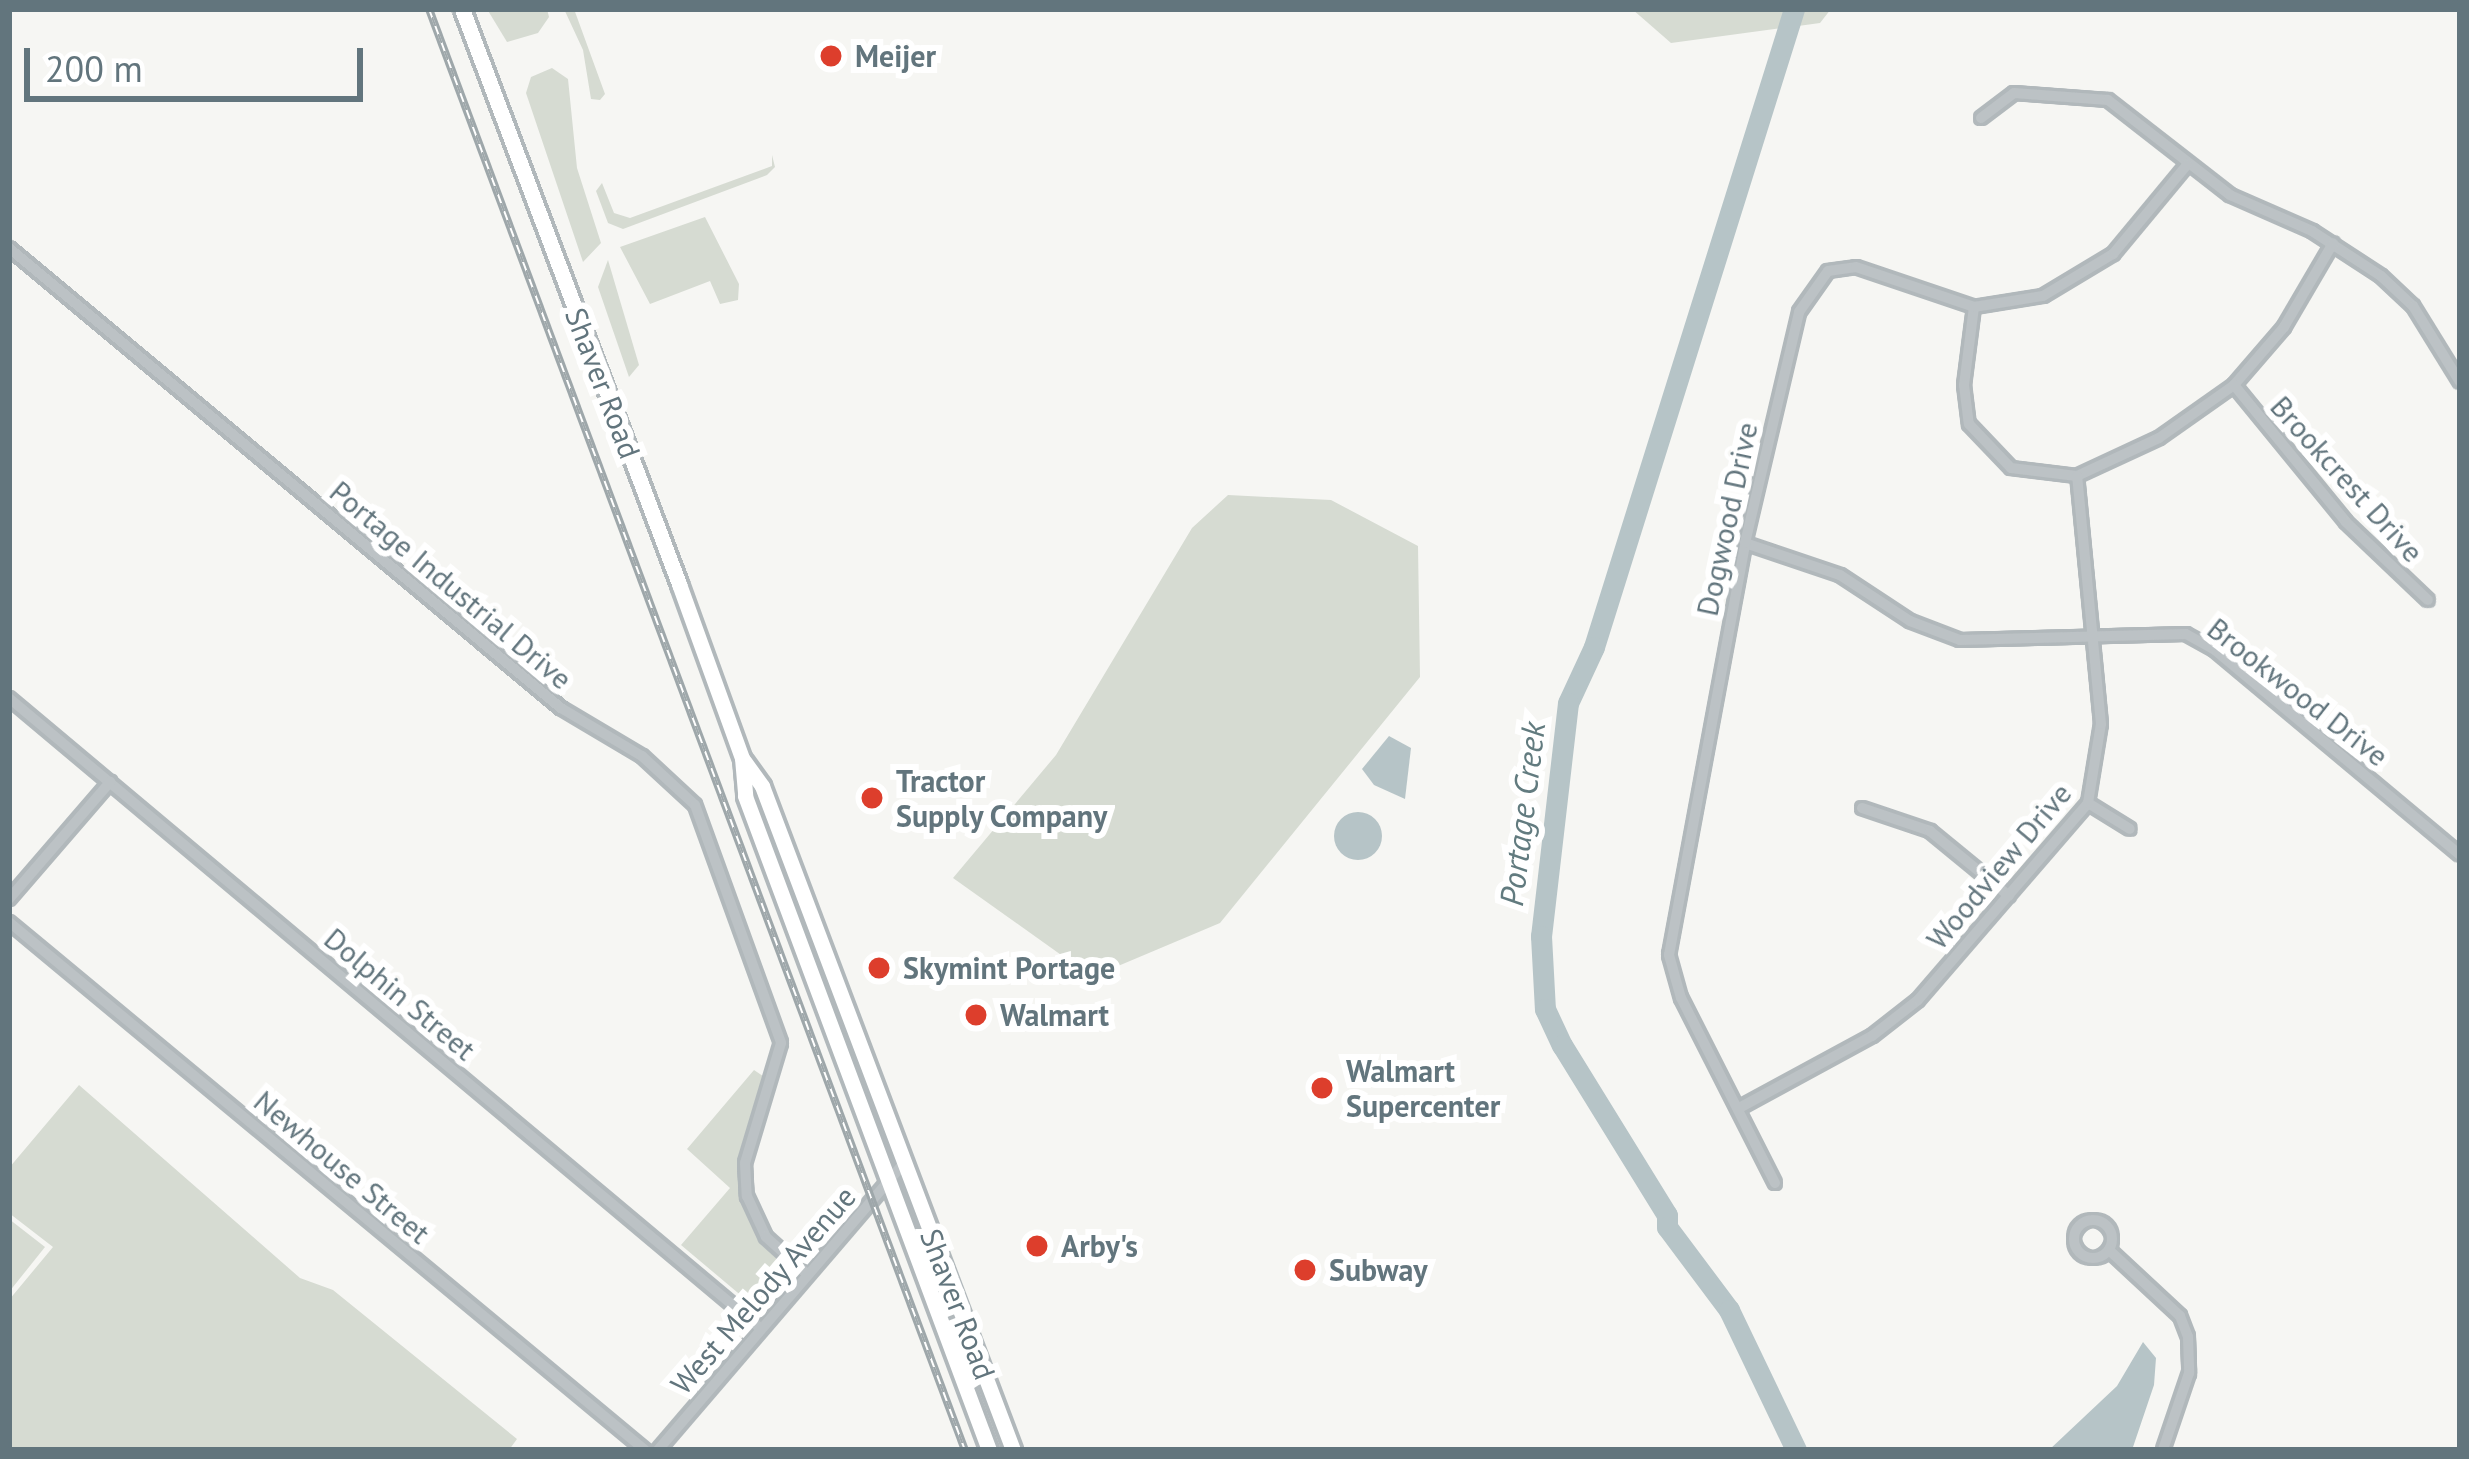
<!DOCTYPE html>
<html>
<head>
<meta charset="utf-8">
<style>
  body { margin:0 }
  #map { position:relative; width:2469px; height:1459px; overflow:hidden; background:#f6f6f3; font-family:"PT Sans",sans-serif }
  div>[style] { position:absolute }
  .green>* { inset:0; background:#d6dbd2 }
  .water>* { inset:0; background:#b6c4c7 }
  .round { border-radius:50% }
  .river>* { height:21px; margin:-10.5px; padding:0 10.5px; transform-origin:10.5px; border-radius:10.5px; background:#b6c4c7 }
  .roads { filter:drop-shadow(3px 0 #b1b8bb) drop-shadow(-3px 0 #b1b8bb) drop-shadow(0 3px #b1b8bb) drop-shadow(0 -3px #b1b8bb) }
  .street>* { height:10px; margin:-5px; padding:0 5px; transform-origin:5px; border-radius:5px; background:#bcc2c5 }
  .street>.ring { margin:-5px; padding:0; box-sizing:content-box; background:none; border:10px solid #bcc2c5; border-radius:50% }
  .secondary>* { height:15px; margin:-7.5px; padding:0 7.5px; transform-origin:7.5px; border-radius:7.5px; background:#fff }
  .rail>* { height:8px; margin-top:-4px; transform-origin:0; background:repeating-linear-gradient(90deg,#fff 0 9px,#9ea7aa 0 18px); box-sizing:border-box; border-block:3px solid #9ea7aa }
  .dots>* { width:33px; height:33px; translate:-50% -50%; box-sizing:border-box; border:6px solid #fff; border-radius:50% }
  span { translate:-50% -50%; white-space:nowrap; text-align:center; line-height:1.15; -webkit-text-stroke:12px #fff; paint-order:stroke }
  .poi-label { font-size:30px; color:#62757d; font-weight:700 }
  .left { translate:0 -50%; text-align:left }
  .street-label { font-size:30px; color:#62757d }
  .water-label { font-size:33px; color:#627b7f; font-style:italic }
  .frame { position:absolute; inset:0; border:12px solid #62757d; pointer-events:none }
  .scale { position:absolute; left:24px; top:48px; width:339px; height:54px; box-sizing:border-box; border:6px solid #62757d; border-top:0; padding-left:15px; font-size:36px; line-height:42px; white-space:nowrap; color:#62757d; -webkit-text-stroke:9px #fff; paint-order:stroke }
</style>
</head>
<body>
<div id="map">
  <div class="green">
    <div style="clip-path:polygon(487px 9px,547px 9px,549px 17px,538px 33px,507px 42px)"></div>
    <div style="clip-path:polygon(564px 9px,574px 9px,605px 94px,600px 100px,591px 99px,583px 50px)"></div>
    <div style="clip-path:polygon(1632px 9px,1831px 9px,1820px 23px,1671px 43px)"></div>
    <div style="clip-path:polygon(552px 68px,568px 79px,577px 168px,601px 243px,583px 262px,526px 93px,531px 77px)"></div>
    <div style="clip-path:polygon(772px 155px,775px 167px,767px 175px,623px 229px,608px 223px,596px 191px,602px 183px,614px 213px,630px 218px,772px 166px)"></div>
    <div style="clip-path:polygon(705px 217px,739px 284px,738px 300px,720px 304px,710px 281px,650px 304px,620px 247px)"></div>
    <div style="clip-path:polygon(608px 260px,639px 365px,629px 377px,598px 287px)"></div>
    <div style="clip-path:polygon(1228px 495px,1331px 500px,1418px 546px,1420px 677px,1220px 923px,1092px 977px,953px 878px,1056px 755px,1192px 528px)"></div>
    <div style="clip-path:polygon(754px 1070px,769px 1080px,740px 1183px,753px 1226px,793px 1273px,765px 1307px,750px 1303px,681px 1245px,730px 1188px,687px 1149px)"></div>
    <div style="clip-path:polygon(79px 1085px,300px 1278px,333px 1290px,517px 1439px,509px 1450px,9px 1450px,9px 1300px,53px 1247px,9px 1213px,9px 1168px)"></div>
    <div style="clip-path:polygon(9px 1219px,45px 1247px,9px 1292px)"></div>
  </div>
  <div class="water">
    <div style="clip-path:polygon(1389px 736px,1411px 748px,1405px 799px,1374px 785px,1362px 769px)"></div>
    <div class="round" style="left:1334px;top:812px;width:48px;height:48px"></div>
    <div style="clip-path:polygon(2143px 1342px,2156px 1358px,2154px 1385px,2132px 1450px,2049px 1450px,2117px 1386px)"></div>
  </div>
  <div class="river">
    <div style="left:1794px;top:9px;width:669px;rotate:107.41deg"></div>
    <div style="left:1594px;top:647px;width:62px;rotate:114.9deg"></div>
    <div style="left:1568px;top:703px;width:235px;rotate:96.6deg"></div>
    <div style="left:1541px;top:936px;width:73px;rotate:86.9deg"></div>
    <div style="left:1545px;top:1009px;width:40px;rotate:65deg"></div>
    <div style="left:1562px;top:1045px;width:200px;rotate:58.3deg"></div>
    <div style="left:1667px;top:1215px;width:12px;rotate:90deg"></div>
    <div style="left:1667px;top:1227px;width:104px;rotate:53.2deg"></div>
    <div style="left:1729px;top:1310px;width:155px;rotate:64.4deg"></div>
  </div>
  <div class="roads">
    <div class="street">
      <div style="left:1981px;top:118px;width:41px;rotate:-37.1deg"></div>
      <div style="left:2014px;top:93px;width:94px;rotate:4.3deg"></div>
      <div style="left:2108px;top:100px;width:155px;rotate:37.9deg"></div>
      <div style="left:2230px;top:195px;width:90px;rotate:23.7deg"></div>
      <div style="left:2312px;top:231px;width:82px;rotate:33.1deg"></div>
      <div style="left:2381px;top:276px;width:44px;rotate:43.2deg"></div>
      <div style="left:2413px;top:306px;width:89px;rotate:58.3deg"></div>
      <div style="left:9px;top:248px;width:719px;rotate:39.81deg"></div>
      <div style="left:561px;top:708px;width:94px;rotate:30.7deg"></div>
      <div style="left:642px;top:756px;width:72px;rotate:42.8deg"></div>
      <div style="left:695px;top:805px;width:253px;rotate:70.1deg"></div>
      <div style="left:781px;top:1043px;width:125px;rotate:106.7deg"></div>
      <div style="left:745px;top:1163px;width:33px;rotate:87deg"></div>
      <div style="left:747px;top:1196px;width:45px;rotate:65.1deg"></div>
      <div style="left:766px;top:1237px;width:54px;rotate:42deg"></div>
      <div style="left:1974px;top:307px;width:79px;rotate:97.3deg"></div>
      <div style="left:1964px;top:385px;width:39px;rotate:83deg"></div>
      <div style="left:1969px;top:424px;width:61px;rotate:46.3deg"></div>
      <div style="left:2011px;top:468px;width:66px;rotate:6.9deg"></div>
      <div style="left:2077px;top:476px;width:90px;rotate:-24.9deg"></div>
      <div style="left:2159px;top:438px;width:92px;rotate:-35.2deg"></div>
      <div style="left:2234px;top:385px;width:77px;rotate:-49.2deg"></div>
      <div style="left:2284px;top:327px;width:97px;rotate:-59.7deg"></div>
      <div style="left:2234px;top:385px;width:177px;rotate:50.7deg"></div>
      <div style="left:2346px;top:522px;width:113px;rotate:43.6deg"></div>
      <div style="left:1745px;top:543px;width:100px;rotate:18.6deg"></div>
      <div style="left:1840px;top:575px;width:84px;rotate:33.3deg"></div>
      <div style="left:1910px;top:621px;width:53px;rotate:20.8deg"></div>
      <div style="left:1960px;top:640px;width:226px;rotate:-1.5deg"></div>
      <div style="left:2186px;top:634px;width:33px;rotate:29deg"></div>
      <div style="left:2215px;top:650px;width:319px;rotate:39.9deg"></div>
      <div style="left:9px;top:698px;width:980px;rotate:39.99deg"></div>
      <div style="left:2088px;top:803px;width:49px;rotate:31.8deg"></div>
      <div style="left:1862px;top:808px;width:72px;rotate:18.7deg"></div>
      <div style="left:1930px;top:831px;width:102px;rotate:39.4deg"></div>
      <div style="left:9px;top:899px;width:155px;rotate:-49.2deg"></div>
      <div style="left:9px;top:922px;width:827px;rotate:39.7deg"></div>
      <div style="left:1741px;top:1107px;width:149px;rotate:-28.5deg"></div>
      <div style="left:1872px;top:1036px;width:58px;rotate:-38deg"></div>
      <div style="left:1918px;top:1000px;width:260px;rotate:-49.2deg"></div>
      <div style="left:2088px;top:803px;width:80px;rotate:-80.7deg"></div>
      <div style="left:2101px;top:724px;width:249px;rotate:-95.5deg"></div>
      <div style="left:1775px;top:1183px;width:208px;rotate:-116.9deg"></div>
      <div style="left:1681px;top:998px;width:45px;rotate:-105.6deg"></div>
      <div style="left:1669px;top:955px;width:419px;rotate:-79.5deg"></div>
      <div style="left:1745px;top:543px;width:237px;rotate:-76.8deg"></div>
      <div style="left:1799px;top:312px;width:50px;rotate:-54.7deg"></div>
      <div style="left:1828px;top:271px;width:28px;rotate:-8deg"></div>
      <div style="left:1856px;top:267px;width:125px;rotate:18.7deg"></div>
      <div style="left:1974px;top:307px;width:70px;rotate:-9.1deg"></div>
      <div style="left:2043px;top:296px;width:82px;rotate:-31deg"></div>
      <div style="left:2113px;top:254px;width:116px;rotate:-50.3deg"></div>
      <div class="ring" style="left:2074px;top:1220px;width:28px;height:28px"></div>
      <div style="left:2109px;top:1250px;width:97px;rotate:42.9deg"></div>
      <div style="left:2180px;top:1316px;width:22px;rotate:69deg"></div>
      <div style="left:2188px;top:1337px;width:36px;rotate:88deg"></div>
      <div style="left:2189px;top:1373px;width:81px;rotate:108.7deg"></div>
      <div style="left:658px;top:1450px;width:379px;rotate:-49.4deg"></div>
    </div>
    <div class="secondary">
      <div style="left:462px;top:9px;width:615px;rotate:69.32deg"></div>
      <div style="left:679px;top:584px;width:185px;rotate:70.1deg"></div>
      <div style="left:742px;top:758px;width:38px;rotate:85deg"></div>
      <div style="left:745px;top:796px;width:698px;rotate:69.54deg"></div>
      <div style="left:744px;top:761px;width:31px;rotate:54deg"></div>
      <div style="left:762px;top:786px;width:710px;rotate:69.29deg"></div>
    </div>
  </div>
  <div class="rail">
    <div style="left:429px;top:9px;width:1537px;rotate:69.6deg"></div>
  </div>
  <div class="dots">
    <div style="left:831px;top:56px;background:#dd3e2c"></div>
    <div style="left:872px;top:798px;background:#dd3e2c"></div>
    <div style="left:879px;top:968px;background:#dd3e2c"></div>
    <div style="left:976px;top:1015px;background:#dd3e2c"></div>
    <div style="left:1322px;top:1088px;background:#dd3e2c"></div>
    <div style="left:1037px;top:1246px;background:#dd3e2c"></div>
    <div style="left:1305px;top:1270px;background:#dd3e2c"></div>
  </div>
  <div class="poi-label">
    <span class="left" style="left:855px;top:56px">Meijer</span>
    <span class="left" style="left:896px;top:798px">Tractor<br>Supply Company</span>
    <span class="left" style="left:903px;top:968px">Skymint Portage</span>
    <span class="left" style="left:1000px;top:1015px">Walmart</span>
    <span class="left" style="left:1346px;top:1088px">Walmart<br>Supercenter</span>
    <span class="left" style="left:1061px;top:1246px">Arby's</span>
    <span class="left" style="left:1329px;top:1270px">Subway</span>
  </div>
  <div class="street-label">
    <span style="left:603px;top:383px;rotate:69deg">Shaver Road</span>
    <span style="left:2347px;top:479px;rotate:48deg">Brookcrest Drive</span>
    <span style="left:1727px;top:519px;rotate:-78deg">Dogwood Drive</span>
    <span style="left:451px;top:585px;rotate:40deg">Portage Industrial Drive</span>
    <span style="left:2298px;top:692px;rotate:38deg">Brookwood Drive</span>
    <span style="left:1999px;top:866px;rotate:-50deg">Woodview Drive</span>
    <span style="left:400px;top:994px;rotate:40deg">Dolphin Street</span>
    <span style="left:342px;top:1167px;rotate:40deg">Newhouse Street</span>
    <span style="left:763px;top:1290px;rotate:-49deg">West Melody Avenue</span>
    <span style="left:958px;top:1304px;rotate:69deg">Shaver Road</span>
  </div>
  <div class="water-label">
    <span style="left:1522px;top:814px;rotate:-83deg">Portage Creek</span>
  </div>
  <div class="frame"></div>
  <div class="scale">200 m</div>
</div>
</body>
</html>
